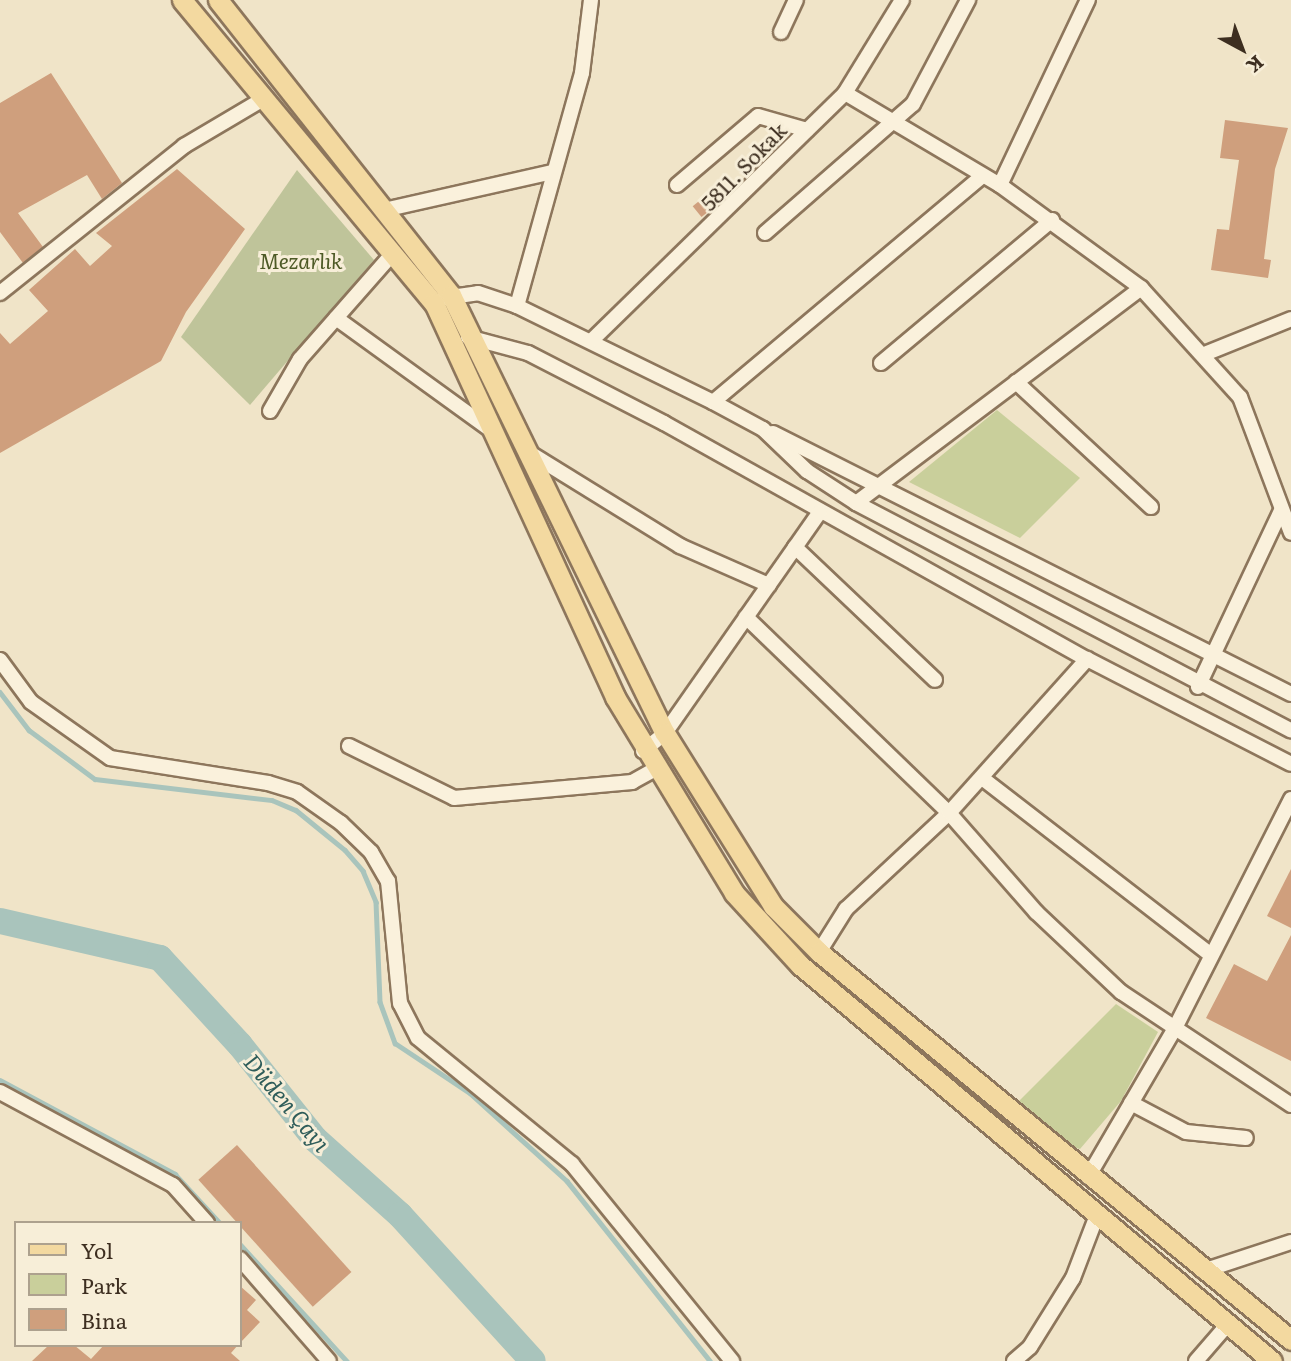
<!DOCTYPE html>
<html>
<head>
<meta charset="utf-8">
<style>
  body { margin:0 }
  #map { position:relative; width:1291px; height:1361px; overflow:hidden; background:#f0e4c8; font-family:Literata,serif }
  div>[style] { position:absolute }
  .green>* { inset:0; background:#c9cf9b }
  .cemetery>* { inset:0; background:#bfc49a }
  .stream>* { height:4.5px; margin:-2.25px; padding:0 2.25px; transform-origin:2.25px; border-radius:2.25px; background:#a9c4bc }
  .river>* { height:26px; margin:-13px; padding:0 13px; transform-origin:13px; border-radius:13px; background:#a9c4bc }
  .building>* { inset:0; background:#cf9f7d; transform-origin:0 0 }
  .roads { filter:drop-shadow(2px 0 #8d765c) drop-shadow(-2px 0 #8d765c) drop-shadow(0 2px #8d765c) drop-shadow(0 -2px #8d765c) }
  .minor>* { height:14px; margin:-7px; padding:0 7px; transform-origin:7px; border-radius:7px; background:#faf1dc }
  .major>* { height:19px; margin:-9.5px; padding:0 9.5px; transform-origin:9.5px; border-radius:9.5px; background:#f3d9a0 }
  span { translate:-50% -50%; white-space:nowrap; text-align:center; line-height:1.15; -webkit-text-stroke:6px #f7eed8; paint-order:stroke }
  .street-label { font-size:21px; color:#3d2e20 }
  .park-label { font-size:21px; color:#4d5a26; font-style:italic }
  .water-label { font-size:23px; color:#2f5d5a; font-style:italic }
  .legend { position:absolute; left:14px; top:1221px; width:228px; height:126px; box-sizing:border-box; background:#f7eed8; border:2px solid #ada18e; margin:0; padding:9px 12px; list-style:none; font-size:21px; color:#3d2e20 }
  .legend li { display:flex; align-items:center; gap:14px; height:35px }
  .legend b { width:35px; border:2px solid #ada18e }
  .north { position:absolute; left:1207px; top:14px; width:70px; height:70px; -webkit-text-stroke:5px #f7eed8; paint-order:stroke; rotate:139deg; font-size:19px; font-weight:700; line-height:28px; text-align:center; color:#3d2e20 }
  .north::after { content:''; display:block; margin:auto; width:24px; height:32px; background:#3d2e20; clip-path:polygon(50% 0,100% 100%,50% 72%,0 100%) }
</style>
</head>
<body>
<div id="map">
  <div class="green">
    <div style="clip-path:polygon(997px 410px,1080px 478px,1020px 538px,909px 482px)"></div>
    <div style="clip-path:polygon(1116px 1004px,1158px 1032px,1121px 1101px,1080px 1149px,1069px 1146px,1018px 1102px)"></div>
  </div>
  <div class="cemetery">
    <div style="clip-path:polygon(297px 170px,374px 260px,250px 405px,181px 337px)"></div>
  </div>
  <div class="stream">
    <div style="left:0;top:692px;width:48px;rotate:52.7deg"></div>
    <div style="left:29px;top:730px;width:82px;rotate:36.6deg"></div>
    <div style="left:95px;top:779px;width:178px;rotate:6.8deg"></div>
    <div style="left:272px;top:800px;width:26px;rotate:23deg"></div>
    <div style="left:296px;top:810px;width:63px;rotate:39.2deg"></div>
    <div style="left:345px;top:850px;width:28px;rotate:49deg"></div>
    <div style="left:363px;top:871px;width:34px;rotate:67deg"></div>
    <div style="left:376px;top:902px;width:100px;rotate:87.7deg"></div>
    <div style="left:380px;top:1002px;width:44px;rotate:69.9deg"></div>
    <div style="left:395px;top:1043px;width:90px;rotate:33.7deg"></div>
    <div style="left:470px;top:1093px;width:131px;rotate:42.2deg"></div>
    <div style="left:567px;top:1181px;width:230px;rotate:51.5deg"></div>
    <div style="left:0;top:1080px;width:199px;rotate:28.2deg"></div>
    <div style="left:175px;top:1174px;width:67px;rotate:47.4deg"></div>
    <div style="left:240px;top:1244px;width:159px;rotate:47.6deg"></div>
  </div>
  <div class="river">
    <div style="left:0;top:921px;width:164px;rotate:13deg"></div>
    <div style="left:160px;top:958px;width:118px;rotate:47.4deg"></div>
    <div style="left:240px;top:1045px;width:120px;rotate:51.4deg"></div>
    <div style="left:315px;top:1139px;width:114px;rotate:41.8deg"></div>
    <div style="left:400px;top:1215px;width:197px;rotate:47.7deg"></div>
  </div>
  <div class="building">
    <div style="clip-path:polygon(51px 73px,122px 183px,102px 199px,87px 175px,18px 213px,43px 247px,23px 263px,0 232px,0 103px)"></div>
    <div style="clip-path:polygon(1225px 120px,1288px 128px,1275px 169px,1264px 259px,1271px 260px,1268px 278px,1211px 270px,1217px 229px,1229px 230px,1239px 160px,1220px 158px)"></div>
    <div style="clip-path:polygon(177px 169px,245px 229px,186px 312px,161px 361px,0 453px,0 333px,10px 344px,48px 311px,29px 290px,75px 249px,90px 266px,112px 246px,96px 233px)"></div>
    <div style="left:709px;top:193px;width:14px;height:21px;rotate:51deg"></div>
    <div style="clip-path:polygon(1291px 869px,1291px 928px,1267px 916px)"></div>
    <div style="clip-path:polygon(1291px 935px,1291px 1061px,1206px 1018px,1234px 964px,1267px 981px)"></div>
    <div style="left:237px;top:1145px;width:171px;height:52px;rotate:48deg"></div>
    <div style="clip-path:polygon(240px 1286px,256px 1300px,247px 1310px,260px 1322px,240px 1343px)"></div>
    <div style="clip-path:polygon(49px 1345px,74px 1345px,91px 1359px,104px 1345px,238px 1345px,231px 1353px,240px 1361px,32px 1361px)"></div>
  </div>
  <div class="roads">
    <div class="minor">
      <div style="left:781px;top:32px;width:35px;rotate:-65deg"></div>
      <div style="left:845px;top:93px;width:180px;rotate:30.7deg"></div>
      <div style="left:1000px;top:185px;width:175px;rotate:36.1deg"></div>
      <div style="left:1141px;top:288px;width:147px;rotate:47.8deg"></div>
      <div style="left:1240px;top:397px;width:145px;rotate:69.4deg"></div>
      <div style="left:677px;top:185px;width:106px;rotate:-40.4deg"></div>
      <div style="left:758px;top:116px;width:51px;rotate:15.9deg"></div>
      <div style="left:1000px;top:185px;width:205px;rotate:-64.6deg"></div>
      <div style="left:384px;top:210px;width:173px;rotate:-12.7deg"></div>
      <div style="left:765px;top:233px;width:196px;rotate:-41.1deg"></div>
      <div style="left:913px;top:104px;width:118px;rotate:-62.1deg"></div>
      <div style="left:0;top:293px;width:236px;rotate:-38.6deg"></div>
      <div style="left:184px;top:146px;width:92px;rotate:-30.7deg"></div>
      <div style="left:444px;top:298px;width:34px;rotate:-8deg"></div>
      <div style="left:478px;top:293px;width:41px;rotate:18.4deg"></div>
      <div style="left:517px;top:306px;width:218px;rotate:26.1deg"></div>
      <div style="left:713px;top:402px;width:57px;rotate:28.4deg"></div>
      <div style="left:763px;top:429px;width:61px;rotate:43.7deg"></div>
      <div style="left:807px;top:471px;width:59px;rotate:33.1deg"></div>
      <div style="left:856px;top:503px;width:491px;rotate:27.6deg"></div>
      <div style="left:517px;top:306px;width:242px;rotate:-74.4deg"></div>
      <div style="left:582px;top:73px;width:74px;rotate:-83deg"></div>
      <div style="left:336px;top:318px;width:193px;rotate:35.9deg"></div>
      <div style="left:468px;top:337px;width:62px;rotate:14.9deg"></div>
      <div style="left:528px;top:353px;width:153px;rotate:27.2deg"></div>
      <div style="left:664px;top:423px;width:484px;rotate:29.2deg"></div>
      <div style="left:1087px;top:659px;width:229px;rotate:27.2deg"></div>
      <div style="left:591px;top:341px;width:355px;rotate:-44.3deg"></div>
      <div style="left:845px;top:93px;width:109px;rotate:-58.5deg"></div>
      <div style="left:1207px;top:353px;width:91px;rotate:-22deg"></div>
      <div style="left:881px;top:363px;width:223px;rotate:-39.9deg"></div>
      <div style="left:1016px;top:382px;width:184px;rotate:42.8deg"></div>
      <div style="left:713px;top:402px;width:351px;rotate:-40deg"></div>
      <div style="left:270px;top:411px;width:60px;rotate:-60deg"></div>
      <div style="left:300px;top:359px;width:141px;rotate:-48.7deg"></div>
      <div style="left:773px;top:433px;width:580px;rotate:26.74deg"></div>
      <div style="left:528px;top:452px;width:179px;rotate:31.7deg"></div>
      <div style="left:680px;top:546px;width:97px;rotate:23.7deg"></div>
      <div style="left:856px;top:503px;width:357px;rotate:-37deg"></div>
      <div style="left:795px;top:547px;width:193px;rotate:43.5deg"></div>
      <div style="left:746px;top:617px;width:282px;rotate:44deg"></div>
      <div style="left:949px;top:813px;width:132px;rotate:48.7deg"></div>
      <div style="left:1036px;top:912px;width:117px;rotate:43.3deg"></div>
      <div style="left:1121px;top:992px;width:204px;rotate:33.6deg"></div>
      <div style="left:0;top:660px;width:52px;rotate:53.6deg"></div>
      <div style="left:31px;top:702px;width:97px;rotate:35.3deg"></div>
      <div style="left:110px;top:758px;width:160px;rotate:9deg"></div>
      <div style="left:268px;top:783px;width:30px;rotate:17deg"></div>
      <div style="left:297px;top:792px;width:54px;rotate:35.2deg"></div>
      <div style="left:341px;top:823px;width:42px;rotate:44deg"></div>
      <div style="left:371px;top:852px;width:34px;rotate:60deg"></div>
      <div style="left:388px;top:881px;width:123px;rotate:84.4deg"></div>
      <div style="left:400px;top:1003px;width:39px;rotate:63deg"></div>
      <div style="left:418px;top:1038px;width:199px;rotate:39.3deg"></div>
      <div style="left:572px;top:1164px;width:254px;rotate:50.9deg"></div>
      <div style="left:1198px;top:687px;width:195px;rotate:-64.8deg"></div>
      <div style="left:349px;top:746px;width:117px;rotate:26.3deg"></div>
      <div style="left:454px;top:798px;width:179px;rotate:-5.1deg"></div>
      <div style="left:632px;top:782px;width:26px;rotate:-29deg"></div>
      <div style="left:643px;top:751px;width:28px;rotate:-39deg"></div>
      <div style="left:665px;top:733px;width:269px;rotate:-55deg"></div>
      <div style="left:982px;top:778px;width:288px;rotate:37.7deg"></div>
      <div style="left:819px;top:952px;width:51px;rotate:-57.9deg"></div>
      <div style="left:846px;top:909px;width:141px;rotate:-43deg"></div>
      <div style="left:949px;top:813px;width:207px;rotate:-48.1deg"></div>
      <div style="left:0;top:1092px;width:196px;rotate:28.3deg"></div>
      <div style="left:173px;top:1185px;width:51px;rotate:48.2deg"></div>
      <div style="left:1131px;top:1103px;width:62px;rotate:27.8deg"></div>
      <div style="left:1186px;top:1132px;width:60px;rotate:5.7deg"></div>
      <div style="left:1088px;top:1177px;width:170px;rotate:-59.7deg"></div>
      <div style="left:1174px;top:1030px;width:259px;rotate:-63.1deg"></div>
      <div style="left:240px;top:1259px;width:135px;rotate:48.9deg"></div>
      <div style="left:1203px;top:1271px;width:93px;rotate:-18.2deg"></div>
      <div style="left:1014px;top:1361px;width:21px;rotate:-41deg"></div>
      <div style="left:1030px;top:1347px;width:81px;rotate:-58.1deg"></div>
      <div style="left:1073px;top:1278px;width:67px;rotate:-69.1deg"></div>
      <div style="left:1196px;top:1361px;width:49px;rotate:-49.1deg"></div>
    </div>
    <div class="major">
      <div style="left:182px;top:0;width:394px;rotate:50.3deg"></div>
      <div style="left:434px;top:303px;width:434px;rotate:65.3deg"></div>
      <div style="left:615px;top:697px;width:229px;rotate:58.7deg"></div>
      <div style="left:734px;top:893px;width:98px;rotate:47.5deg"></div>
      <div style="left:800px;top:965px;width:616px;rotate:40deg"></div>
      <div style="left:218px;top:0;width:376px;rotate:51.7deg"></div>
      <div style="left:451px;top:295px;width:487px;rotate:64deg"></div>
      <div style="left:665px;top:733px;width:204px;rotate:58deg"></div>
      <div style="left:773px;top:906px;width:65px;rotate:45deg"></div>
      <div style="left:819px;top:952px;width:611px;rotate:39.42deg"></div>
    </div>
  </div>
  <div class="street-label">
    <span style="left:743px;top:166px;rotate:-46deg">5811. Sokak</span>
  </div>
  <div class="park-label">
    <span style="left:301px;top:260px">Mezarlık</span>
  </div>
  <div class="water-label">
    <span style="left:288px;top:1102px;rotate:50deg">Düden Çayı</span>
  </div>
  <ul class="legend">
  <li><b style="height:9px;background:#f3d9a0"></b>Yol</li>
  <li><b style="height:19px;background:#c9cf9b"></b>Park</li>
  <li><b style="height:19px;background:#cf9f7d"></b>Bina</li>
  </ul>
  <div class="north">K</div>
</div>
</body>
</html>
